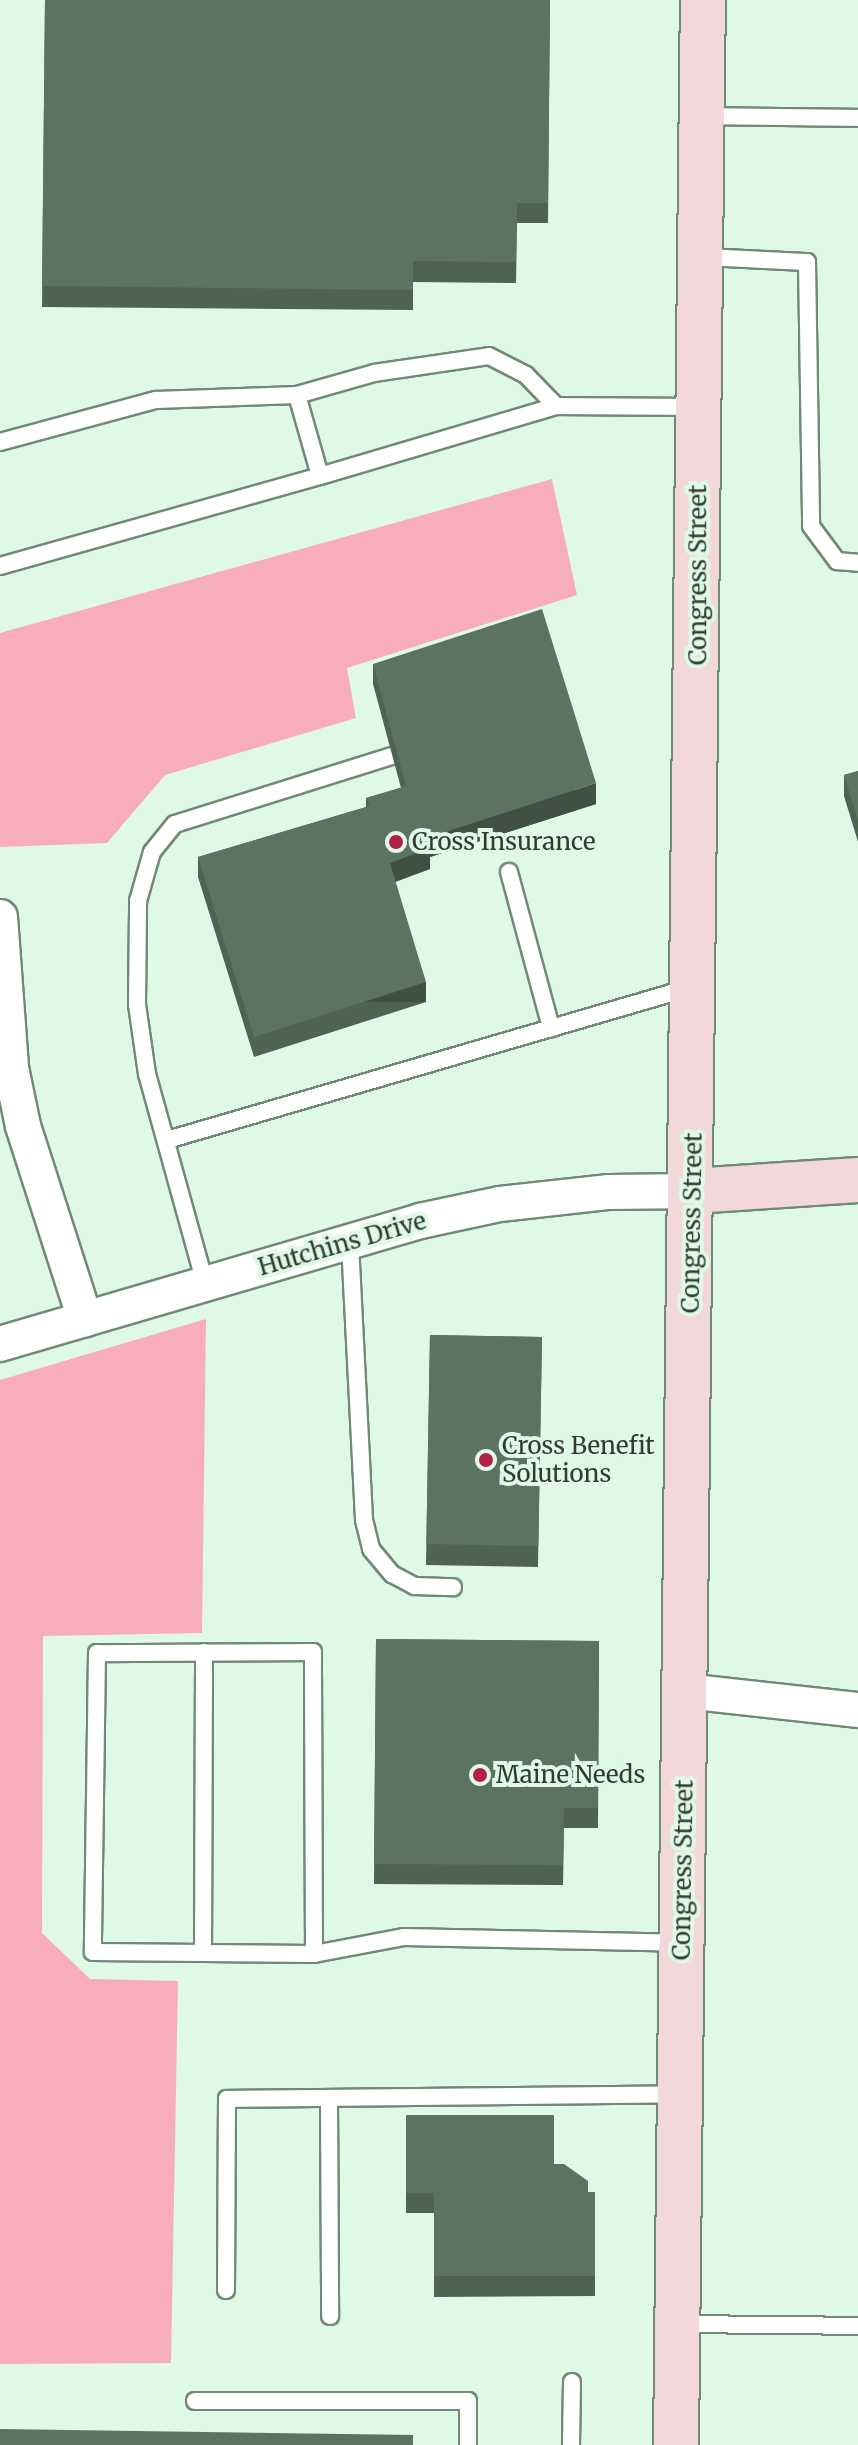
<!DOCTYPE html>
<html>
<head>
<meta charset="utf-8">
<style>
  body { margin:0 }
  #map { position:relative; width:858px; height:2445px; overflow:hidden; background:#dff9e5; font-family:Merriweather,serif }
  div>[style] { position:absolute }
  .green>* { inset:0; background:#f7aeb8 }
  .roads { filter:drop-shadow(2px 0 #718977) drop-shadow(-2px 0 #718977) drop-shadow(0 2px #718977) drop-shadow(0 -2px #718977) }
  .lane>* { height:16px; margin:-8px; padding:0 8px; transform-origin:8px; border-radius:8px; background:#fff }
  .street>* { height:34px; margin:-17px; padding:0 17px; transform-origin:17px; border-radius:17px; background:#fff }
  .secondary>* { height:44px; margin:-22px; padding:0 22px; transform-origin:22px; border-radius:22px; background:#f2d7db }
  .wall>* { inset:0; background:#4f6354; transform-origin:0 0 }
  .shaded-wall>* { inset:0; background:#405045; transform-origin:0 0 }
  .building>* { inset:0; background:#5c7362; transform-origin:0 0 }
  .dots>* { width:22px; height:22px; translate:-50% -50%; box-sizing:border-box; border:4px solid #dff9e5; border-radius:50% }
  span { translate:-50% -50%; white-space:nowrap; text-align:center; line-height:1.15; -webkit-text-stroke:8px #dff9e5; paint-order:stroke }
  .street-label { font-size:24px; color:#313b34 }
  .poi-label { font-size:24px; color:#313b34 }
  .left { translate:0 -50%; text-align:left }
</style>
</head>
<body>
<div id="map">
  <div class="green">
    <div style="clip-path:polygon(552px 479px,577px 595px,347px 668px,356px 718px,165px 775px,107px 843px,0 847px,0 633px)"></div>
    <div style="clip-path:polygon(206px 1319px,202px 1633px,43px 1636px,42px 1933px,90px 1979px,178px 1981px,171px 2363px,0 2364px,0 1380px)"></div>
  </div>
  <div class="roads">
    <div class="lane">
      <div style="left:703px;top:116px;width:155px;rotate:0.7deg"></div>
      <div style="left:703px;top:257px;width:104px;rotate:2.8deg"></div>
      <div style="left:807px;top:262px;width:264px;rotate:89.1deg"></div>
      <div style="left:811px;top:526px;width:44px;rotate:53.4deg"></div>
      <div style="left:837px;top:561px;width:21px;rotate:5deg"></div>
      <div style="left:297px;top:395px;width:84px;rotate:74.1deg"></div>
      <div style="left:320px;top:476px;width:246px;rotate:-16.5deg"></div>
      <div style="left:556px;top:406px;width:142px;rotate:0.4deg"></div>
      <div style="left:0;top:442px;width:162px;rotate:-15.1deg"></div>
      <div style="left:156px;top:400px;width:141px;rotate:-2deg"></div>
      <div style="left:297px;top:395px;width:80px;rotate:-15.9deg"></div>
      <div style="left:374px;top:373px;width:116px;rotate:-8.4deg"></div>
      <div style="left:489px;top:356px;width:42px;rotate:27.2deg"></div>
      <div style="left:526px;top:375px;width:43px;rotate:45.9deg"></div>
      <div style="left:0;top:566px;width:332px;rotate:-15.7deg"></div>
      <div style="left:509px;top:872px;width:162px;rotate:74.9deg"></div>
      <div style="left:167px;top:1140px;width:547px;rotate:-16.25deg"></div>
      <div style="left:350px;top:1243px;width:277px;rotate:87.1deg"></div>
      <div style="left:364px;top:1520px;width:30px;rotate:76deg"></div>
      <div style="left:371px;top:1549px;width:33px;rotate:50deg"></div>
      <div style="left:392px;top:1574px;width:26px;rotate:28deg"></div>
      <div style="left:415px;top:1586px;width:38px;rotate:2deg"></div>
      <div style="left:205px;top:1283px;width:217px;rotate:-105.5deg"></div>
      <div style="left:147px;top:1074px;width:70px;rotate:-98.2deg"></div>
      <div style="left:137px;top:1005px;width:104px;rotate:-89.4deg"></div>
      <div style="left:138px;top:901px;width:51px;rotate:-74.1deg"></div>
      <div style="left:152px;top:852px;width:36px;rotate:-51deg"></div>
      <div style="left:175px;top:824px;width:227px;rotate:-17.4deg"></div>
      <div style="left:203px;top:1953px;width:301px;rotate:-89.8deg"></div>
      <div style="left:314px;top:1954px;width:302px;rotate:-90.2deg"></div>
      <div style="left:313px;top:1652px;width:216px;rotate:179.7deg"></div>
      <div style="left:97px;top:1653px;width:299px;rotate:90.8deg"></div>
      <div style="left:93px;top:1952px;width:221px;rotate:0.5deg"></div>
      <div style="left:314px;top:1954px;width:92px;rotate:-10.7deg"></div>
      <div style="left:404px;top:1937px;width:277px;rotate:1.2deg"></div>
      <div style="left:329px;top:2098px;width:218px;rotate:89.7deg"></div>
      <div style="left:226px;top:2290px;width:191px;rotate:-89.7deg"></div>
      <div style="left:227px;top:2099px;width:452px;rotate:-0.6deg"></div>
      <div style="left:679px;top:2324px;width:179px;rotate:0.6deg"></div>
      <div style="left:195px;top:2401px;width:273px"></div>
      <div style="left:468px;top:2401px;width:44px;rotate:90deg"></div>
      <div style="left:571px;top:2445px;width:63px;rotate:-89.1deg"></div>
    </div>
    <div class="street">
      <div style="left:0;top:917px;width:151px;rotate:85.8deg"></div>
      <div style="left:11px;top:1068px;width:59px;rotate:78.3deg"></div>
      <div style="left:23px;top:1126px;width:203px;rotate:72.2deg"></div>
      <div style="left:0;top:1344px;width:438px;rotate:-16.3deg"></div>
      <div style="left:420px;top:1221px;width:82px;rotate:-12deg"></div>
      <div style="left:500px;top:1204px;width:110px;rotate:-6.3deg"></div>
      <div style="left:609px;top:1192px;width:84px;rotate:-0.7deg"></div>
      <div style="left:685px;top:1691px;width:174px;rotate:6.3deg"></div>
    </div>
    <div class="secondary">
      <div style="left:693px;top:1191px;width:165px;rotate:-3.8deg"></div>
      <div style="left:676px;top:2445px;width:2445px;rotate:-89.37deg"></div>
    </div>
  </div>
  <div class="wall">
    <div style="clip-path:polygon(45px 0,550px 0,548px 223px,517px 223px,516px 283px,413px 282px,413px 310px,42px 307px)"></div>
    <div style="clip-path:polygon(373px 664px,596px 804px,430px 857px,430px 869px,395px 881px,426px 1002px,254px 1057px,198px 877px,198px 857px,366px 807px,366px 798px,401px 788px,373px 684px)"></div>
    <div style="clip-path:polygon(858px 771px,858px 842px,844px 796px,844px 775px)"></div>
    <div style="left:430px;top:1335px;width:112px;height:230px;rotate:1deg"></div>
    <div style="clip-path:polygon(376px 1639px,599px 1641px,598px 1828px,564px 1828px,563px 1885px,374px 1884px)"></div>
    <div style="clip-path:polygon(406px 2115px,554px 2164px,588px 2192px,595px 2192px,595px 2296px,434px 2297px,434px 2213px,406px 2213px)"></div>
  </div>
  <div class="shaded-wall">
    <div style="clip-path:polygon(596px 783px,596px 804px,430px 857px,430px 869px,390px 884px,390px 863px,427px 838px)"></div>
    <div style="left:426px;top:982px;width:20px;height:181px;rotate:90deg"></div>
  </div>
  <div class="building">
    <div style="clip-path:polygon(45px 0,550px 0,548px 203px,517px 203px,516px 262px,413px 261px,413px 290px,42px 286px)"></div>
    <div style="clip-path:polygon(542px 609px,596px 783px,427px 838px,430px 848px,390px 863px,426px 982px,254px 1037px,198px 857px,370px 806px,366px 798px,406px 786px,373px 664px)"></div>
    <div style="clip-path:polygon(858px 771px,858px 821px,844px 775px)"></div>
    <div style="left:430px;top:1335px;width:112px;height:209px;rotate:1deg"></div>
    <div style="clip-path:polygon(376px 1639px,599px 1641px,598px 1808px,564px 1808px,563px 1865px,374px 1864px)"></div>
    <div style="clip-path:polygon(406px 2115px,554px 2115px,554px 2164px,564px 2164px,588px 2181px,588px 2192px,595px 2192px,595px 2276px,434px 2276px,434px 2193px,406px 2193px)"></div>
    <div style="clip-path:polygon(0 2429px,413px 2435px,413px 2445px,0 2445px)"></div>
  </div>
  <div class="dots">
    <div style="left:396px;top:842px;background:#b11f4c"></div>
    <div style="left:486px;top:1460px;background:#b11f4c"></div>
    <div style="left:480px;top:1775px;background:#b11f4c"></div>
  </div>
  <div class="street-label">
    <span style="left:698px;top:575px;rotate:-90deg">Congress Street</span>
    <span style="left:692px;top:1223px;rotate:-89deg">Congress Street</span>
    <span style="left:342px;top:1244px;rotate:-16deg">Hutchins Drive</span>
    <span style="left:683px;top:1870px;rotate:-89deg">Congress Street</span>
  </div>
  <div class="poi-label">
    <span class="left" style="left:412px;top:842px">Cross Insurance</span>
    <span class="left" style="left:502px;top:1460px">Cross Benefit<br>Solutions</span>
    <span class="left" style="left:496px;top:1775px">Maine Needs</span>
  </div>
</div>
</body>
</html>
